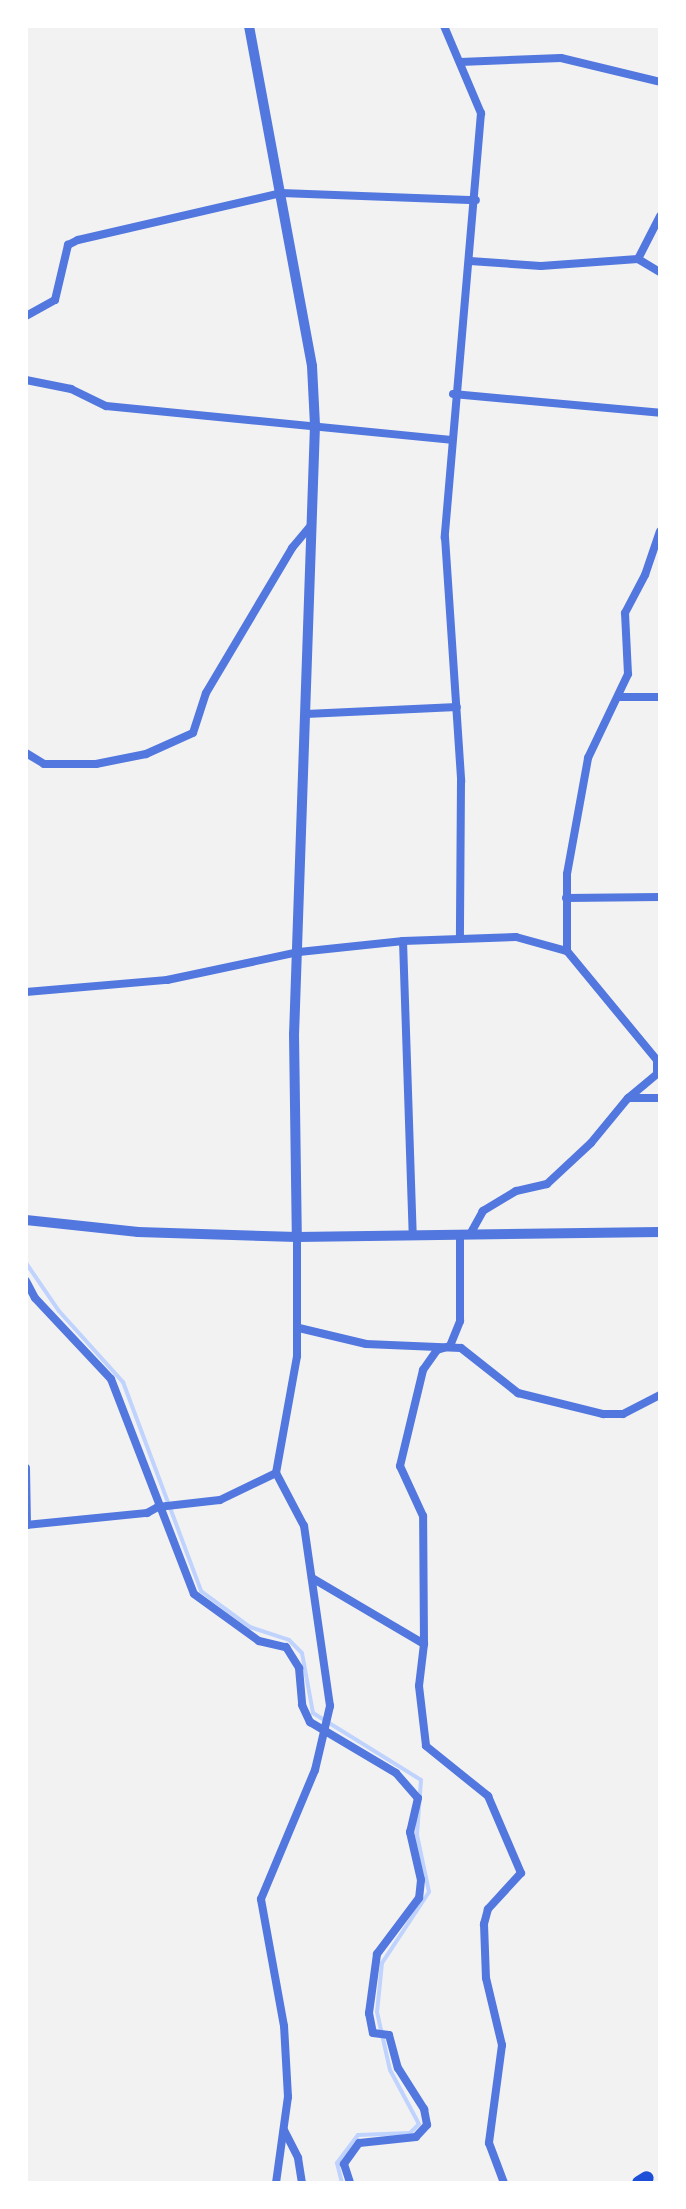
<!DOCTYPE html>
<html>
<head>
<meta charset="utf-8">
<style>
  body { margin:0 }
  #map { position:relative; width:686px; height:2209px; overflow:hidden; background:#f2f2f2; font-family:"Sofia Sans Condensed",sans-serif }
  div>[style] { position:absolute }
  .stream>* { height:4px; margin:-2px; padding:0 2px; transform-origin:2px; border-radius:2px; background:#bfd3fe }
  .minor>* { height:8px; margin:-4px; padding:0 4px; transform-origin:4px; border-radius:4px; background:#5277de }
  .tertiary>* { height:10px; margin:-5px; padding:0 5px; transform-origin:5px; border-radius:5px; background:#5277de }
  .trunk>* { height:14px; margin:-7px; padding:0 7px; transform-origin:7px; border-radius:7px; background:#1d4ed8 }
  span { translate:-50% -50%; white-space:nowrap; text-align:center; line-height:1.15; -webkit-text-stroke:6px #fff; paint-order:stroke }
  .frame { position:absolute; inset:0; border:28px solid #fff; pointer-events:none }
</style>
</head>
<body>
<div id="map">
  <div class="stream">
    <div style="left:26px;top:1263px;width:58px;rotate:55.5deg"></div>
    <div style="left:59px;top:1311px;width:96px;rotate:48deg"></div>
    <div style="left:123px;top:1382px;width:223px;rotate:69.5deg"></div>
    <div style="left:201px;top:1591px;width:61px;rotate:36.3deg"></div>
    <div style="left:250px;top:1627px;width:41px;rotate:18.4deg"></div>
    <div style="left:289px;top:1640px;width:18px;rotate:45deg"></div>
    <div style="left:302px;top:1653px;width:61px;rotate:79.6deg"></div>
    <div style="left:313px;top:1713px;width:127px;rotate:31.8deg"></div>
    <div style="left:421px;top:1780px;width:55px;rotate:94.2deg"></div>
    <div style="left:417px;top:1835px;width:58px;rotate:78.1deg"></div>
    <div style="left:429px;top:1892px;width:85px;rotate:123.5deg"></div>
    <div style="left:382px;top:1963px;width:49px;rotate:95.8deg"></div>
    <div style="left:377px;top:2012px;width:59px;rotate:77.4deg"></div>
    <div style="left:390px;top:2070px;width:61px;rotate:61.8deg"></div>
    <div style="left:419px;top:2124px;width:13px;rotate:135deg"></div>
    <div style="left:410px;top:2133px;width:52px;rotate:177.8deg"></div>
    <div style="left:358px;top:2135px;width:35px;rotate:127deg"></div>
    <div style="left:337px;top:2163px;width:21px;rotate:76deg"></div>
  </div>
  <div class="minor">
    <div style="left:444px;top:26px;width:95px;rotate:67deg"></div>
    <div style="left:481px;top:113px;width:426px;rotate:94.9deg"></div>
    <div style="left:445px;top:537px;width:245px;rotate:86.2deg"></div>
    <div style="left:461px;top:781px;width:157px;rotate:90.4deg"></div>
    <div style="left:460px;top:62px;width:101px;rotate:-2.3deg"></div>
    <div style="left:561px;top:58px;width:102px;rotate:13.6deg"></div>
    <div style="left:638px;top:259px;width:48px;rotate:-62.9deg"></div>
    <div style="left:470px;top:261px;width:71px;rotate:4deg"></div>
    <div style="left:541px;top:266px;width:97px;rotate:-4.1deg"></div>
    <div style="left:638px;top:259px;width:26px;rotate:31deg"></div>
    <div style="left:26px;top:316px;width:33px;rotate:-29deg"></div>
    <div style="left:55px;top:300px;width:57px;rotate:-76.7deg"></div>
    <div style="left:68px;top:245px;width:11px;rotate:-27deg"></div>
    <div style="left:78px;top:240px;width:208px;rotate:-13deg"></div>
    <div style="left:281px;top:193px;width:195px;rotate:2.1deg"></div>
    <div style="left:26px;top:380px;width:46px;rotate:11.3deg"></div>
    <div style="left:71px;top:389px;width:39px;rotate:26deg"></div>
    <div style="left:106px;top:406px;width:347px;rotate:5.6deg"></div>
    <div style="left:453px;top:394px;width:208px;rotate:5.2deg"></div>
    <div style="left:619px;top:697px;width:41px"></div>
    <div style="left:306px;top:714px;width:151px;rotate:-2.7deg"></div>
    <div style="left:26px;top:753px;width:21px;rotate:31deg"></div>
    <div style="left:44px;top:764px;width:52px"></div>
    <div style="left:96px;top:764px;width:51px;rotate:-11.3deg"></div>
    <div style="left:146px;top:754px;width:51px;rotate:-24.1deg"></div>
    <div style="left:193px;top:733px;width:42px;rotate:-72deg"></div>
    <div style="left:206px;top:693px;width:169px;rotate:-59.3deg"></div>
    <div style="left:292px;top:548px;width:31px;rotate:-50deg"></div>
    <div style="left:566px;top:898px;width:94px;rotate:-0.6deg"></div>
    <div style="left:403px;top:941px;width:294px;rotate:88.1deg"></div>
    <div style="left:567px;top:951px;width:77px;rotate:-90deg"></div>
    <div style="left:567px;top:874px;width:118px;rotate:-79.7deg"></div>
    <div style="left:588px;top:758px;width:93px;rotate:-64.5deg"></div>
    <div style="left:628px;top:674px;width:61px;rotate:-92.8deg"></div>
    <div style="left:625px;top:613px;width:43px;rotate:-62.2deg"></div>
    <div style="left:645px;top:575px;width:46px;rotate:-71.2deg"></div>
    <div style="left:26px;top:992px;width:142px;rotate:-4.9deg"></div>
    <div style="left:167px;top:980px;width:135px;rotate:-12deg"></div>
    <div style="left:299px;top:952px;width:105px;rotate:-6deg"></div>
    <div style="left:403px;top:941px;width:113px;rotate:-2deg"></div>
    <div style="left:516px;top:937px;width:53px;rotate:15.4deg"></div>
    <div style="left:567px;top:951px;width:141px;rotate:50.5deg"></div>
    <div style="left:657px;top:1060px;width:14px;rotate:90deg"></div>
    <div style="left:657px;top:1074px;width:38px;rotate:140deg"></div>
    <div style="left:628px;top:1098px;width:58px;rotate:129.4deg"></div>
    <div style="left:591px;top:1143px;width:60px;rotate:137deg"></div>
    <div style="left:547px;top:1184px;width:32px;rotate:167deg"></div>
    <div style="left:516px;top:1191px;width:39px;rotate:149deg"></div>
    <div style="left:483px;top:1211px;width:26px;rotate:119deg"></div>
    <div style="left:629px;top:1098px;width:31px"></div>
    <div style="left:26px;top:1281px;width:19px;rotate:62deg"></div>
    <div style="left:35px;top:1298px;width:111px;rotate:46.8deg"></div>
    <div style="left:111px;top:1379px;width:230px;rotate:68.9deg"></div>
    <div style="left:194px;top:1594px;width:80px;rotate:35.9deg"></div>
    <div style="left:259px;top:1641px;width:28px;rotate:13deg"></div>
    <div style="left:286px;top:1647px;width:25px;rotate:58deg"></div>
    <div style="left:299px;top:1668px;width:37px;rotate:85deg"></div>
    <div style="left:302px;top:1705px;width:19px;rotate:65deg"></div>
    <div style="left:310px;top:1722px;width:100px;rotate:30.7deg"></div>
    <div style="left:396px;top:1773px;width:33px;rotate:49deg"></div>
    <div style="left:418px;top:1798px;width:35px;rotate:103deg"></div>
    <div style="left:410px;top:1832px;width:49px;rotate:77.1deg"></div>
    <div style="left:421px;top:1880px;width:18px;rotate:96deg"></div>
    <div style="left:419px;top:1898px;width:70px;rotate:126.9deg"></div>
    <div style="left:377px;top:1954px;width:60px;rotate:97.7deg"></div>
    <div style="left:369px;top:2013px;width:20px;rotate:79deg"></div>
    <div style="left:373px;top:2033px;width:16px;rotate:7deg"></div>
    <div style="left:389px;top:2035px;width:34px;rotate:75deg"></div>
    <div style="left:398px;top:2068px;width:49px;rotate:57.6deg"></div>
    <div style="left:424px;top:2109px;width:16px;rotate:79deg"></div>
    <div style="left:427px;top:2125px;width:16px;rotate:133deg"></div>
    <div style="left:416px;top:2137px;width:57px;rotate:174deg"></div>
    <div style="left:359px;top:2143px;width:26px;rotate:126deg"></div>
    <div style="left:344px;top:2164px;width:20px;rotate:72deg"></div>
    <div style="left:299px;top:1328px;width:69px;rotate:13.4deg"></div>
    <div style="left:366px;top:1344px;width:95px;rotate:2.4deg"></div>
    <div style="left:461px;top:1348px;width:73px;rotate:38.3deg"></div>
    <div style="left:518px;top:1393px;width:88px;rotate:13.9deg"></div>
    <div style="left:603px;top:1414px;width:20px"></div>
    <div style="left:623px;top:1414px;width:42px;rotate:-27.2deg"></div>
    <div style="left:26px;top:1468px;width:57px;rotate:89deg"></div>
    <div style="left:26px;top:1525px;width:122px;rotate:-5.7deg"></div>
    <div style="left:147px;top:1513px;width:13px;rotate:-29deg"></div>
    <div style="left:158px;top:1507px;width:62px;rotate:-6.4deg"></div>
    <div style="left:220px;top:1500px;width:62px;rotate:-25.7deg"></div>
    <div style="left:312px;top:1578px;width:130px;rotate:30.5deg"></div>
    <div style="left:424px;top:1644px;width:42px;rotate:96.8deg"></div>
    <div style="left:419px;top:1686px;width:60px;rotate:83.3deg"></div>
    <div style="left:426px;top:1746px;width:80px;rotate:38.9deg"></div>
    <div style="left:488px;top:1796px;width:84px;rotate:66.8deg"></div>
    <div style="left:521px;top:1873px;width:49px;rotate:132.5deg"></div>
    <div style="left:488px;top:1909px;width:16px;rotate:105deg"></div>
    <div style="left:484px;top:1924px;width:54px;rotate:87.9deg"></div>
    <div style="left:486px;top:1978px;width:69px;rotate:76.6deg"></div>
    <div style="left:502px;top:2045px;width:99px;rotate:97.6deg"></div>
    <div style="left:489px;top:2143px;width:43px;rotate:69.4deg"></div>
    <div style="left:424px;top:1644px;width:128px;rotate:-90.4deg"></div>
    <div style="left:423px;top:1516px;width:55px;rotate:-114.7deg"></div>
    <div style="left:400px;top:1466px;width:99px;rotate:-76.5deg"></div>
    <div style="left:423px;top:1370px;width:24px;rotate:-55deg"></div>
    <div style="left:437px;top:1350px;width:14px;rotate:-17deg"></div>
    <div style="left:450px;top:1346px;width:27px;rotate:-68deg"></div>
    <div style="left:460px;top:1321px;width:86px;rotate:-90deg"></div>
    <div style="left:284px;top:2130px;width:31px;rotate:63deg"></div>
    <div style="left:298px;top:2158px;width:25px;rotate:81deg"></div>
    <div style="left:276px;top:2183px;width:87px;rotate:-82.1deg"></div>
    <div style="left:288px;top:2097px;width:71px;rotate:-93.2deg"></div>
    <div style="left:284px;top:2026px;width:129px;rotate:-100.3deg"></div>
    <div style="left:261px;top:1899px;width:140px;rotate:-67.3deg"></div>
    <div style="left:315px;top:1770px;width:66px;rotate:-76.8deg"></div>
    <div style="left:330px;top:1706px;width:182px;rotate:-98.2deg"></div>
    <div style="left:304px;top:1526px;width:60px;rotate:-117.8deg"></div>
    <div style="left:276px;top:1473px;width:119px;rotate:-79.8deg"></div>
    <div style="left:297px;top:1356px;width:119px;rotate:-90deg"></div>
  </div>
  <div class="tertiary">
    <div style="left:249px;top:26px;width:346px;rotate:79.5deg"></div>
    <div style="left:312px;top:366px;width:59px;rotate:87.1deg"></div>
    <div style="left:315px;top:425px;width:609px;rotate:91.97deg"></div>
    <div style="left:294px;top:1034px;width:203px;rotate:89.2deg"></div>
    <div style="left:26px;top:1220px;width:113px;rotate:6.1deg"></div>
    <div style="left:138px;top:1232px;width:159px;rotate:1.8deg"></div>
    <div style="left:297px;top:1237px;width:363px;rotate:-0.8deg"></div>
  </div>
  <div class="trunk">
    <div style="left:639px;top:2183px;width:9px;rotate:-32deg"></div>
  </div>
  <div class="frame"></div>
</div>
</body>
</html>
